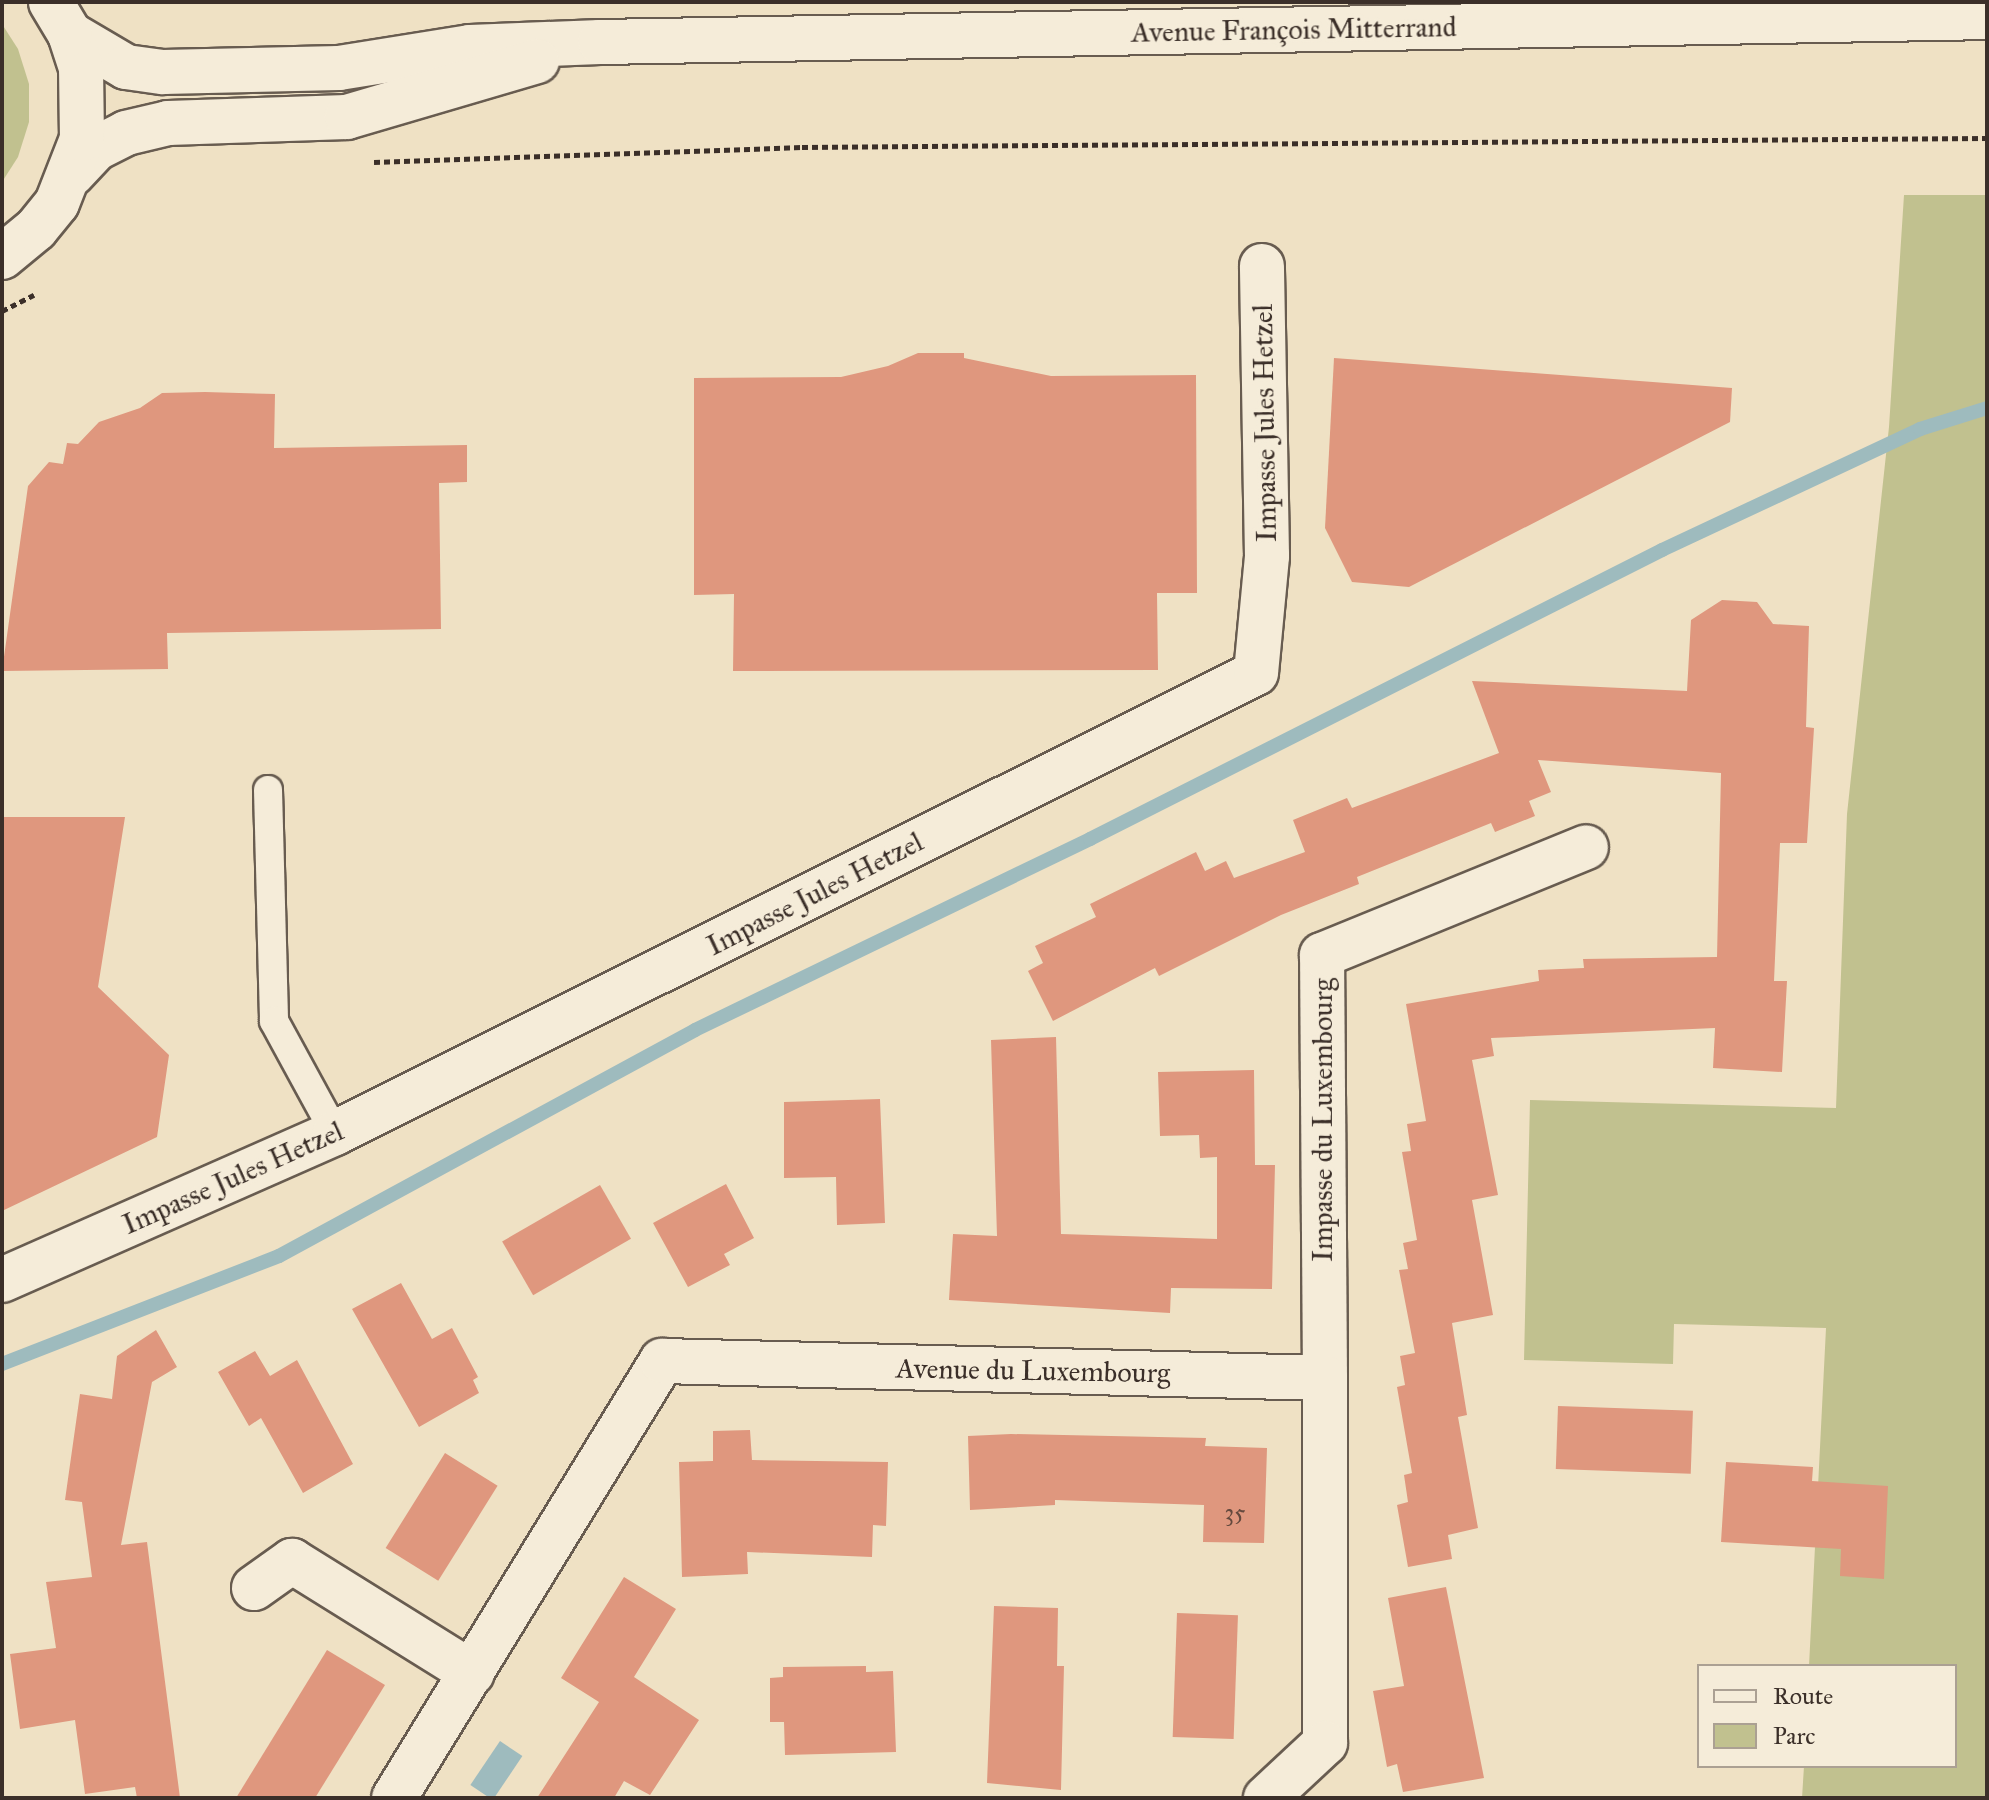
<!DOCTYPE html>
<html>
<head>
<meta charset="utf-8">
<style>
  body { margin:0 }
  #map { position:relative; width:1989px; height:1800px; overflow:hidden; background:#efe1c4; font-family:"IM FELL Great Primer",serif }
  div>[style] { position:absolute }
  .green>* { inset:0; background:#c1c18f }
  .water>* { inset:0; background:#9ebbbe; transform-origin:0 0 }
  .stream>* { height:14px; margin:-7px; padding:0 7px; transform-origin:7px; border-radius:7px; background:#9ebbbe }
  .building>* { inset:0; background:#df977e; transform-origin:0 0 }
  .path>* { height:5px; margin-top:-2.5px; transform-origin:0; background:repeating-linear-gradient(90deg,#3b2f29 0 6px,transparent 0 10px) }
  .roads { filter:drop-shadow(2px 0 #685c50) drop-shadow(-2px 0 #685c50) drop-shadow(0 2px #685c50) drop-shadow(0 -2px #685c50) }
  .service>* { height:28px; margin:-14px; padding:0 14px; transform-origin:14px; border-radius:14px; background:#f5ecd9 }
  .minor>* { height:44px; margin:-22px; padding:0 22px; transform-origin:22px; border-radius:22px; background:#f5ecd9 }
  .secondary>* { height:44px; margin:-22px; padding:0 22px; transform-origin:22px; border-radius:22px; background:#f5ecd9 }
  span { translate:-50% -50%; white-space:nowrap; text-align:center; line-height:1.15; -webkit-text-stroke:7px #f5ecd9; paint-order:stroke }
  .number-label { font-size:24px; color:#64493e }
  .number-label span { -webkit-text-stroke-width:0 }
  .street-label { font-size:28px; color:#3b2f29 }
  .frame { position:absolute; inset:0; border:4px solid #3b2f29; pointer-events:none }
  .legend { position:absolute; left:1697px; top:1664px; width:260px; height:104px; box-sizing:border-box; background:#f5ecd9; border:2px solid #aba093; margin:0; padding:10px 14px; list-style:none; font-size:24px; color:#3b2f29 }
  .legend li { display:flex; align-items:center; gap:16px; height:40px }
  .legend b { width:40px; border:2px solid #aba093 }
</style>
</head>
<body>
<div id="map">
  <div class="green">
    <div style="clip-path:polygon(2px 24px,18px 49px,29px 84px,29px 122px,18px 157px,2px 182px)"></div>
    <div style="clip-path:polygon(1904px 195px,1987px 195px,1987px 1798px,1802px 1798px,1804px 1766px,1955px 1766px,1955px 1666px,1809px 1666px,1826px 1328px,1674px 1324px,1673px 1364px,1524px 1360px,1530px 1100px,1836px 1108px,1847px 814px,1889px 427px)"></div>
  </div>
  <div class="water">
    <div style="left:500px;top:1741px;width:27px;height:53px;rotate:34deg"></div>
  </div>
  <div class="stream">
    <div style="left:2px;top:1364px;width:297px;rotate:-21.3deg"></div>
    <div style="left:279px;top:1256px;width:473px;rotate:-28.5deg"></div>
    <div style="left:695px;top:1030px;width:439px;rotate:-25.8deg"></div>
    <div style="left:1090px;top:839px;width:641px;rotate:-26.8deg"></div>
    <div style="left:1662px;top:550px;width:285px;rotate:-25.1deg"></div>
    <div style="left:1920px;top:429px;width:70px;rotate:-17.4deg"></div>
  </div>
  <div class="building">
    <div style="clip-path:polygon(918px 353px,964px 353px,964px 358px,1051px 376px,1196px 375px,1197px 593px,1157px 593px,1158px 670px,733px 671px,734px 594px,694px 595px,694px 378px,841px 377px,888px 366px)"></div>
    <div style="clip-path:polygon(1334px 358px,1732px 388px,1730px 422px,1409px 587px,1352px 582px,1325px 528px)"></div>
    <div style="clip-path:polygon(205px 392px,275px 394px,274px 448px,467px 445px,467px 482px,439px 483px,441px 629px,167px 633px,168px 669px,2px 671px,28px 486px,49px 462px,63px 464px,67px 443px,78px 444px,99px 422px,140px 408px,162px 393px)"></div>
    <div style="clip-path:polygon(1722px 600px,1757px 602px,1773px 624px,1809px 626px,1806px 727px,1814px 728px,1807px 843px,1780px 843px,1774px 981px,1787px 981px,1782px 1072px,1713px 1068px,1715px 1028px,1491px 1038px,1494px 1056px,1472px 1060px,1498px 1195px,1472px 1200px,1493px 1315px,1452px 1323px,1467px 1415px,1458px 1417px,1478px 1528px,1448px 1535px,1452px 1559px,1408px 1567px,1397px 1505px,1408px 1502px,1404px 1475px,1412px 1473px,1397px 1387px,1405px 1385px,1400px 1356px,1415px 1353px,1399px 1270px,1408px 1269px,1403px 1243px,1417px 1240px,1402px 1152px,1411px 1151px,1407px 1124px,1426px 1121px,1406px 1004px,1539px 981px,1538px 970px,1584px 968px,1583px 959px,1717px 957px,1721px 773px,1538px 760px,1551px 792px,1529px 801px,1535px 816px,1495px 832px,1491px 823px,1357px 877px,1359px 884px,1281px 915px,1159px 976px,1155px 968px,1053px 1021px,1028px 971px,1043px 963px,1035px 946px,1096px 917px,1090px 904px,1196px 852px,1205px 871px,1226px 861px,1234px 878px,1305px 852px,1293px 820px,1347px 798px,1352px 808px,1499px 753px,1472px 681px,1687px 691px,1691px 620px)"></div>
    <div style="clip-path:polygon(2px 817px,125px 817px,98px 987px,169px 1055px,157px 1137px,2px 1211px)"></div>
    <div style="clip-path:polygon(1056px 1037px,1061px 1234px,1217px 1239px,1217px 1157px,1200px 1158px,1199px 1135px,1160px 1136px,1158px 1072px,1254px 1070px,1255px 1165px,1275px 1165px,1272px 1289px,1171px 1288px,1170px 1313px,949px 1300px,953px 1234px,997px 1236px,991px 1040px)"></div>
    <div style="clip-path:polygon(880px 1099px,885px 1223px,837px 1225px,836px 1177px,784px 1178px,784px 1102px)"></div>
    <div style="clip-path:polygon(726px 1184px,754px 1238px,724px 1254px,730px 1265px,688px 1287px,653px 1223px)"></div>
    <div style="left:600px;top:1185px;width:62px;height:113px;rotate:60deg"></div>
    <div style="clip-path:polygon(401px 1283px,432px 1339px,452px 1328px,478px 1377px,473px 1380px,479px 1393px,419px 1427px,352px 1309px)"></div>
    <div style="clip-path:polygon(156px 1330px,177px 1367px,152px 1382px,121px 1545px,147px 1542px,180px 1798px,137px 1798px,135px 1787px,85px 1794px,75px 1720px,20px 1729px,10px 1654px,56px 1648px,46px 1582px,92px 1577px,82px 1502px,65px 1500px,80px 1394px,112px 1399px,117px 1356px)"></div>
    <div style="clip-path:polygon(255px 1351px,270px 1376px,297px 1360px,353px 1464px,303px 1493px,261px 1418px,249px 1426px,218px 1372px)"></div>
    <div style="left:1558px;top:1406px;width:135px;height:63px;rotate:2deg"></div>
    <div style="clip-path:polygon(750px 1430px,752px 1460px,888px 1462px,886px 1526px,873px 1525px,872px 1557px,747px 1552px,748px 1574px,682px 1577px,679px 1462px,713px 1461px,713px 1431px)"></div>
    <div style="clip-path:polygon(1011px 1434px,1206px 1438px,1205px 1446px,1267px 1448px,1264px 1543px,1203px 1542px,1204px 1505px,1055px 1500px,1055px 1505px,970px 1510px,968px 1436px)"></div>
    <div style="left:445px;top:1453px;width:62px;height:112px;rotate:32deg"></div>
    <div style="clip-path:polygon(1726px 1462px,1813px 1467px,1812px 1481px,1888px 1486px,1884px 1579px,1840px 1576px,1841px 1549px,1721px 1542px)"></div>
    <div style="clip-path:polygon(624px 1577px,676px 1609px,634px 1677px,699px 1720px,650px 1795px,624px 1781px,614px 1798px,537px 1798px,599px 1702px,561px 1678px)"></div>
    <div style="clip-path:polygon(1446px 1587px,1484px 1778px,1403px 1792px,1397px 1764px,1387px 1767px,1373px 1691px,1404px 1686px,1388px 1598px)"></div>
    <div style="clip-path:polygon(994px 1606px,1058px 1608px,1057px 1666px,1064px 1666px,1061px 1790px,987px 1783px)"></div>
    <div style="left:1177px;top:1613px;width:61px;height:124px;rotate:2deg"></div>
    <div style="clip-path:polygon(327px 1650px,385px 1685px,315px 1798px,236px 1798px)"></div>
    <div style="clip-path:polygon(866px 1666px,866px 1672px,893px 1671px,896px 1752px,785px 1755px,784px 1722px,770px 1722px,770px 1678px,783px 1677px,783px 1667px)"></div>
  </div>
  <div class="path">
    <div style="left:374px;top:162px;width:428px;rotate:-2deg"></div>
    <div style="left:802px;top:147px;width:1185px;rotate:-0.44deg"></div>
    <div style="left:2px;top:311px;width:36px;rotate:-27deg"></div>
  </div>
  <div class="roads">
    <div class="service">
      <div style="left:268px;top:790px;width:231px;rotate:88.5deg"></div>
      <div style="left:274px;top:1021px;width:128px;rotate:61.4deg"></div>
    </div>
    <div class="minor">
      <div style="left:2px;top:1280px;width:364px;rotate:-23.8deg"></div>
      <div style="left:335px;top:1133px;width:1029px;rotate:-26.54deg"></div>
      <div style="left:1256px;top:673px;width:118px;rotate:-84.6deg"></div>
      <div style="left:1267px;top:556px;width:290px;rotate:-91deg"></div>
      <div style="left:1325px;top:1378px;width:423px;rotate:-90.4deg"></div>
      <div style="left:1322px;top:955px;width:285px;rotate:-22.2deg"></div>
      <div style="left:254px;top:1588px;width:47px;rotate:-35.4deg"></div>
      <div style="left:292px;top:1561px;width:212px;rotate:31.9deg"></div>
      <div style="left:394px;top:1798px;width:513px;rotate:-58.48deg"></div>
      <div style="left:662px;top:1361px;width:663px;rotate:1.47deg"></div>
      <div style="left:1325px;top:1378px;width:365px;rotate:90deg"></div>
      <div style="left:1325px;top:1743px;width:81px;rotate:137deg"></div>
    </div>
    <div class="secondary">
      <div style="left:70px;top:34px;width:65px;rotate:30.5deg"></div>
      <div style="left:126px;top:67px;width:37px;rotate:8deg"></div>
      <div style="left:163px;top:72px;width:176px;rotate:-1.3deg"></div>
      <div style="left:339px;top:68px;width:133px;rotate:-9.1deg"></div>
      <div style="left:470px;top:47px;width:130px;rotate:-2.2deg"></div>
      <div style="left:600px;top:42px;width:1387px;rotate:-1.03deg"></div>
      <div style="left:72px;top:174px;width:34px;rotate:-47deg"></div>
      <div style="left:95px;top:149px;width:35px;rotate:-27deg"></div>
      <div style="left:126px;top:133px;width:43px;rotate:-13.4deg"></div>
      <div style="left:168px;top:123px;width:179px;rotate:-1.9deg"></div>
      <div style="left:347px;top:117px;width:198px;rotate:-16.4deg"></div>
      <div style="left:2px;top:257px;width:44px;rotate:-39.5deg"></div>
      <div style="left:36px;top:229px;width:33px;rotate:-51deg"></div>
      <div style="left:57px;top:203px;width:69px;rotate:-68.7deg"></div>
      <div style="left:82px;top:139px;width:71px;rotate:-90.8deg"></div>
      <div style="left:81px;top:68px;width:36px;rotate:-108deg"></div>
      <div style="left:70px;top:34px;width:37px;rotate:-121deg"></div>
    </div>
  </div>
  <div class="number-label">
    <span style="left:1235px;top:1513px">35</span>
  </div>
  <div class="street-label">
    <span style="left:1294px;top:30px;rotate:-1deg">Avenue François Mitterrand</span>
    <span style="left:1265px;top:423px;rotate:-91deg">Impasse Jules Hetzel</span>
    <span style="left:815px;top:894px;rotate:-27deg">Impasse Jules Hetzel</span>
    <span style="left:1323px;top:1120px;rotate:-90deg">Impasse du Luxembourg</span>
    <span style="left:233px;top:1178px;rotate:-24deg">Impasse Jules Hetzel</span>
    <span style="left:1033px;top:1371px;rotate:1deg">Avenue du Luxembourg</span>
  </div>
  <div class="frame"></div>
  <ul class="legend">
  <li><b style="height:10px;background:#f5ecd9"></b>Route</li>
  <li><b style="height:22px;background:#c1c18f"></b>Parc</li>
  </ul>
</div>
</body>
</html>
